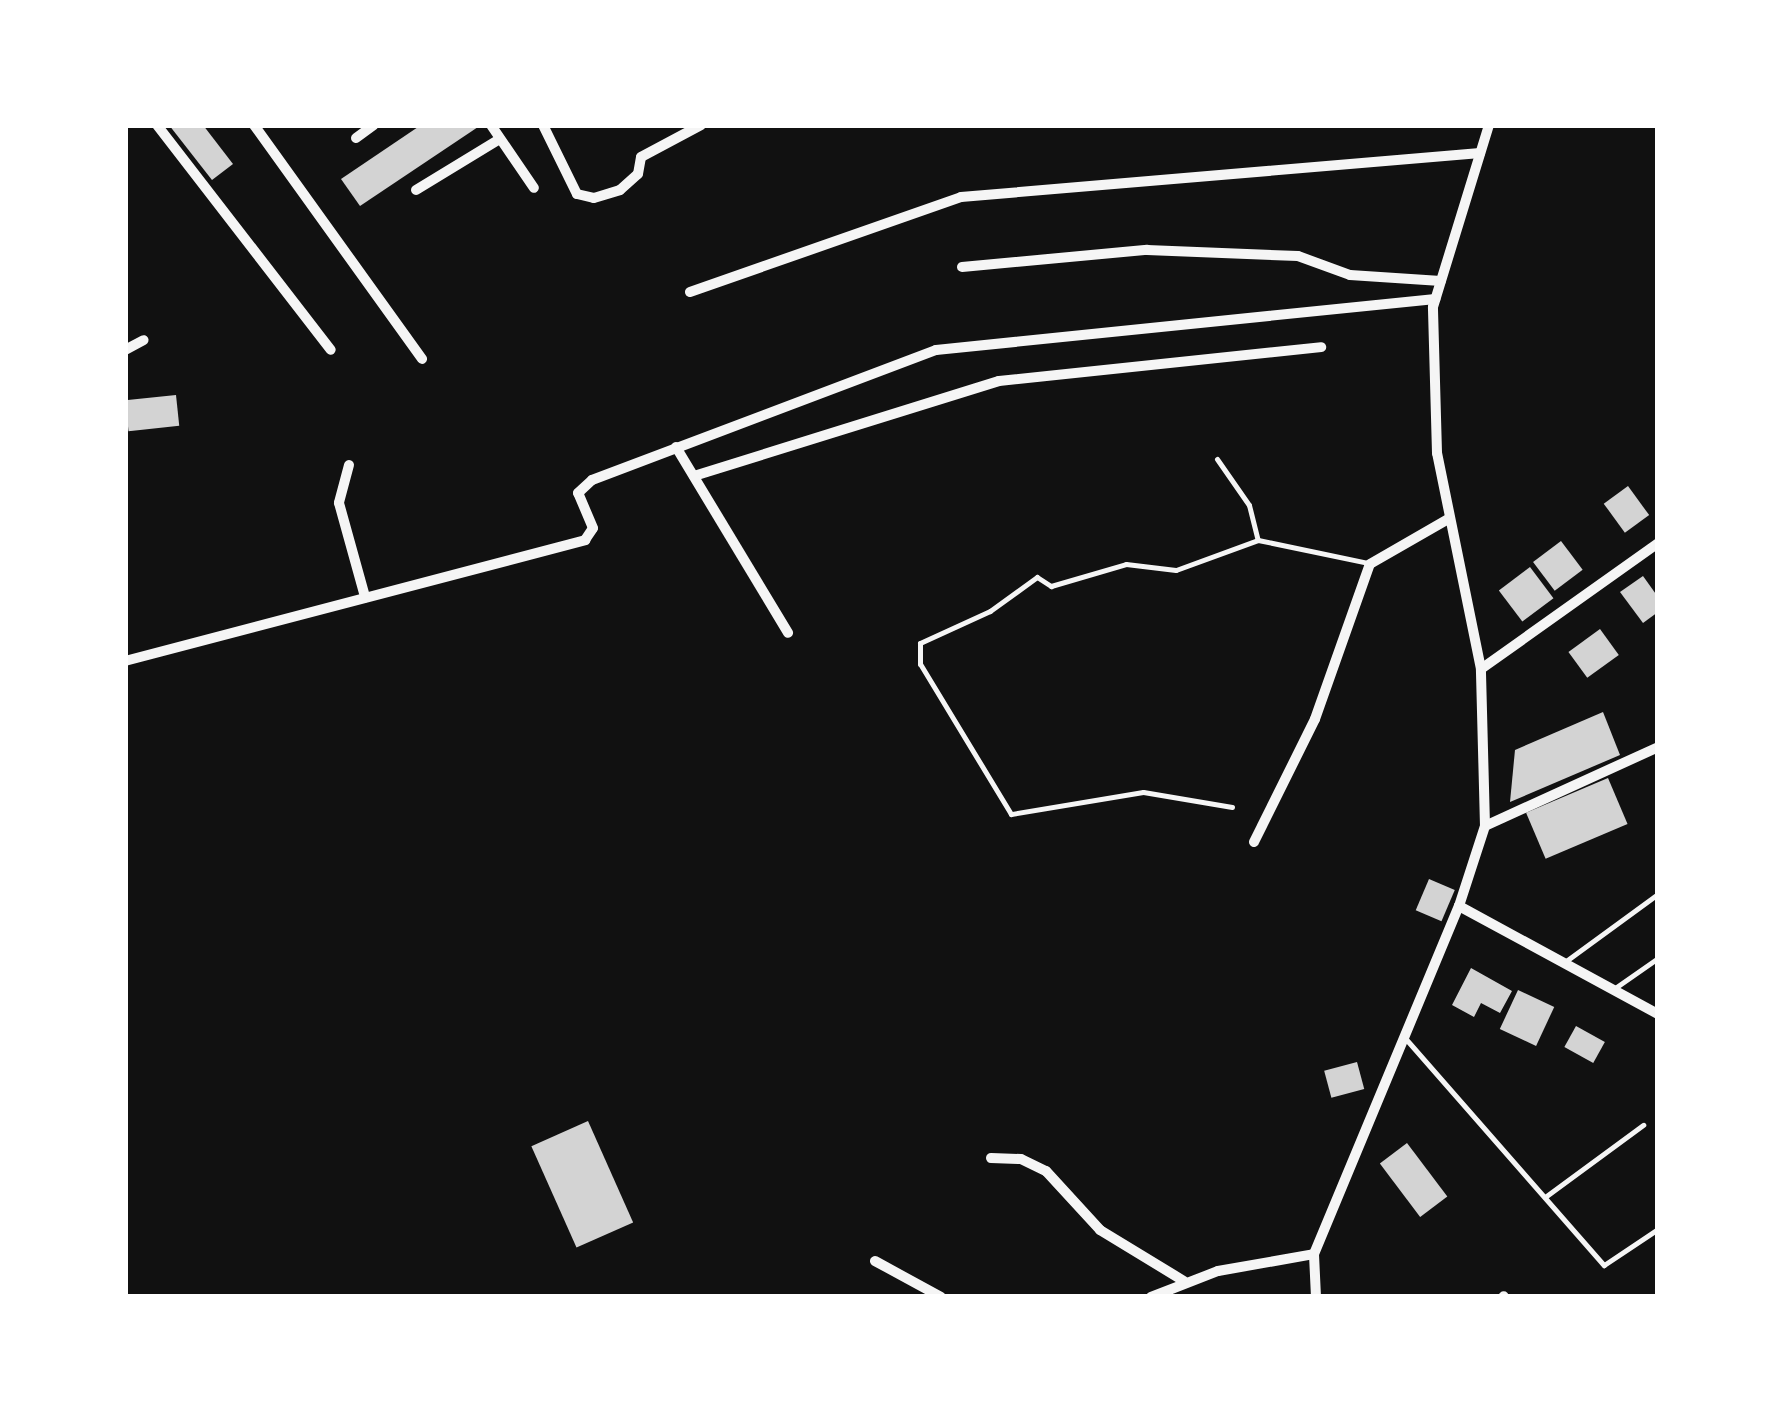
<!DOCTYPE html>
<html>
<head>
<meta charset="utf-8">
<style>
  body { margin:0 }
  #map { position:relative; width:1783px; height:1422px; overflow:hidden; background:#111; font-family:"Noto Sans",sans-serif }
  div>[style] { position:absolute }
  .building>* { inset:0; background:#d3d3d3; transform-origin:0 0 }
  .service>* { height:5px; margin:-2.5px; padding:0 2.5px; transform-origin:2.5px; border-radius:2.5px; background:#f5f5f5 }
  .minor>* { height:10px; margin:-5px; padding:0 5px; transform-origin:5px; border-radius:5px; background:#f5f5f5 }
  span { translate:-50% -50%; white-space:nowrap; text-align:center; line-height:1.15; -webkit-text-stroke:9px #fff; paint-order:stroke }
  .frame { position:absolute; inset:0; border:128px solid #fff; pointer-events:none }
</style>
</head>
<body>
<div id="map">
  <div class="building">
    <div style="clip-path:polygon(169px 125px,203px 125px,233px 164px,212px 180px)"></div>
    <div style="clip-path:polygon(421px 125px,481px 125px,360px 206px,341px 179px)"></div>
    <div style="left:176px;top:395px;width:31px;height:51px;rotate:84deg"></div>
    <div style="left:1628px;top:486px;width:36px;height:30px;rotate:54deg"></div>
    <div style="left:1561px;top:541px;width:36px;height:35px;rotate:53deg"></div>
    <div style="left:1530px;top:567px;width:39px;height:39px;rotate:53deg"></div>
    <div style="clip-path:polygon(1643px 576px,1658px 597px,1658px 612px,1643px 623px,1620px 592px)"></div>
    <div style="left:1600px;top:629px;width:32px;height:39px;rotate:54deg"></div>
    <div style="clip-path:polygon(1603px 712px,1620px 755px,1510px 802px,1515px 750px)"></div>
    <div style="left:1608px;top:778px;width:50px;height:89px;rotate:67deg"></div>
    <div style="left:1429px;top:879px;width:28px;height:34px;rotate:23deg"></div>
    <div style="clip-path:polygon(1471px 968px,1512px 991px,1500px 1013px,1481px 1003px,1474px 1017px,1452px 1005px)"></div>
    <div style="left:1518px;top:990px;width:40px;height:43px;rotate:25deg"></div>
    <div style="left:1576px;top:1026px;width:33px;height:24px;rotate:29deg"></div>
    <div style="left:1357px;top:1062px;width:28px;height:34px;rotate:75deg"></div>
    <div style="left:588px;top:1121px;width:111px;height:62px;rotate:66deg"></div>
    <div style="left:1407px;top:1143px;width:67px;height:34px;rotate:53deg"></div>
  </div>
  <div class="service">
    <div style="left:1217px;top:459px;width:56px;rotate:55.2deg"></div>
    <div style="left:1249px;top:505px;width:36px;rotate:76deg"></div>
    <div style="left:1232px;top:807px;width:90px;rotate:-170.4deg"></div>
    <div style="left:1143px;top:792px;width:134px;rotate:170.5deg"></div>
    <div style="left:1011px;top:814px;width:175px;rotate:-121.2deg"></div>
    <div style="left:920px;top:664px;width:21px;rotate:-90deg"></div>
    <div style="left:920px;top:643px;width:77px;rotate:-24.6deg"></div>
    <div style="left:990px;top:611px;width:58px;rotate:-35.9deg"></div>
    <div style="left:1037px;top:577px;width:17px;rotate:33deg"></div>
    <div style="left:1051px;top:586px;width:78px;rotate:-16.3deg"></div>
    <div style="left:1126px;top:564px;width:50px;rotate:6.8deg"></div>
    <div style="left:1176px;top:570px;width:87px;rotate:-20.1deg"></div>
    <div style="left:1258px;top:540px;width:112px;rotate:11.8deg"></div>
    <div style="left:1566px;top:961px;width:114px;rotate:-36.1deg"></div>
    <div style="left:1615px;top:988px;width:52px;rotate:-34.9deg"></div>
    <div style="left:1405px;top:1038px;width:302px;rotate:48.8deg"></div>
    <div style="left:1604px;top:1265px;width:65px;rotate:-33.7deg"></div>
    <div style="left:1545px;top:1197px;width:122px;rotate:-36.3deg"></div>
  </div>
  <div class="minor">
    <div style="left:157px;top:125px;width:284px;rotate:52.3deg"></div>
    <div style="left:254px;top:125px;width:288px;rotate:54.3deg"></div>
    <div style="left:491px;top:125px;width:76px;rotate:55.7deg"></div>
    <div style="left:543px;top:125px;width:77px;rotate:63.8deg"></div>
    <div style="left:577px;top:194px;width:17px;rotate:13deg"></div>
    <div style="left:594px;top:198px;width:27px;rotate:-17deg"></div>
    <div style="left:620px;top:190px;width:24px;rotate:-42deg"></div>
    <div style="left:638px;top:174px;width:17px;rotate:-80deg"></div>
    <div style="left:641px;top:157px;width:68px;rotate:-28.1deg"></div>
    <div style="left:356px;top:138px;width:22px;rotate:-36deg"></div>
    <div style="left:416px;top:190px;width:98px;rotate:-31.3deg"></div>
    <div style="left:962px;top:267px;width:186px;rotate:-5.3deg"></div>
    <div style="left:1147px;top:250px;width:151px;rotate:2.3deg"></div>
    <div style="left:1298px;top:256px;width:55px;rotate:20.1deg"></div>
    <div style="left:1350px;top:275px;width:91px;rotate:3.8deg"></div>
    <div style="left:690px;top:292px;width:287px;rotate:-19.3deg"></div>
    <div style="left:961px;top:197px;width:521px;rotate:-4.85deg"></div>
    <div style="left:125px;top:350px;width:21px;rotate:-28deg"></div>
    <div style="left:676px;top:447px;width:217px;rotate:58.9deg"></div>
    <div style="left:349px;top:465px;width:39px;rotate:105deg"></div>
    <div style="left:339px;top:503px;width:98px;rotate:74.5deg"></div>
    <div style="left:694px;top:476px;width:319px;rotate:-17.3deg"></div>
    <div style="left:999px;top:381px;width:324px;rotate:-6deg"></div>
    <div style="left:125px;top:661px;width:476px;rotate:-14.7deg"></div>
    <div style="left:585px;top:540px;width:14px;rotate:-56deg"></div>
    <div style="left:593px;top:528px;width:38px;rotate:-113deg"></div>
    <div style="left:578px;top:493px;width:19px;rotate:-43deg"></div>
    <div style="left:592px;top:480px;width:368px;rotate:-20.7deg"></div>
    <div style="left:936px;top:350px;width:502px;rotate:-5.84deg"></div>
    <div style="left:1481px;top:669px;width:217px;rotate:-35.4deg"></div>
    <div style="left:1485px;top:826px;width:190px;rotate:-24.5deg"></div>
    <div style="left:1254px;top:842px;width:137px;rotate:-63.6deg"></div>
    <div style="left:1315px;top:719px;width:164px;rotate:-70.5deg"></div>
    <div style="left:1370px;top:564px;width:92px;rotate:-29.9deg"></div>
    <div style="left:1459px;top:906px;width:226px;rotate:28.5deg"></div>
    <div style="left:991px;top:1158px;width:30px;rotate:2deg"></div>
    <div style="left:1021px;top:1159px;width:28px;rotate:26deg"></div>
    <div style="left:1046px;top:1171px;width:80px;rotate:47.5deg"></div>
    <div style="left:1100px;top:1230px;width:98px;rotate:31.3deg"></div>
    <div style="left:875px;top:1261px;width:75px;rotate:28.6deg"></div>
    <div style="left:1151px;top:1297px;width:72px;rotate:-21.2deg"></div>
    <div style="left:1218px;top:1271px;width:97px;rotate:-10deg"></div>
    <div style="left:1316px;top:1297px;width:43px;rotate:-92.7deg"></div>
    <div style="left:1314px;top:1254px;width:377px;rotate:-67.4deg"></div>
    <div style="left:1459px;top:906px;width:84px;rotate:-72deg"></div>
    <div style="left:1485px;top:826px;width:157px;rotate:-91.5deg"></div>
    <div style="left:1481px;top:669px;width:220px;rotate:-101.5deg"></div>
    <div style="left:1437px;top:453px;width:146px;rotate:-91.6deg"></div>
    <div style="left:1433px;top:307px;width:190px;rotate:-72.9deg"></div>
    <div style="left:1503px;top:1297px;width:1px;rotate:-45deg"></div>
  </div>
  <div class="frame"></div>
</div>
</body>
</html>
